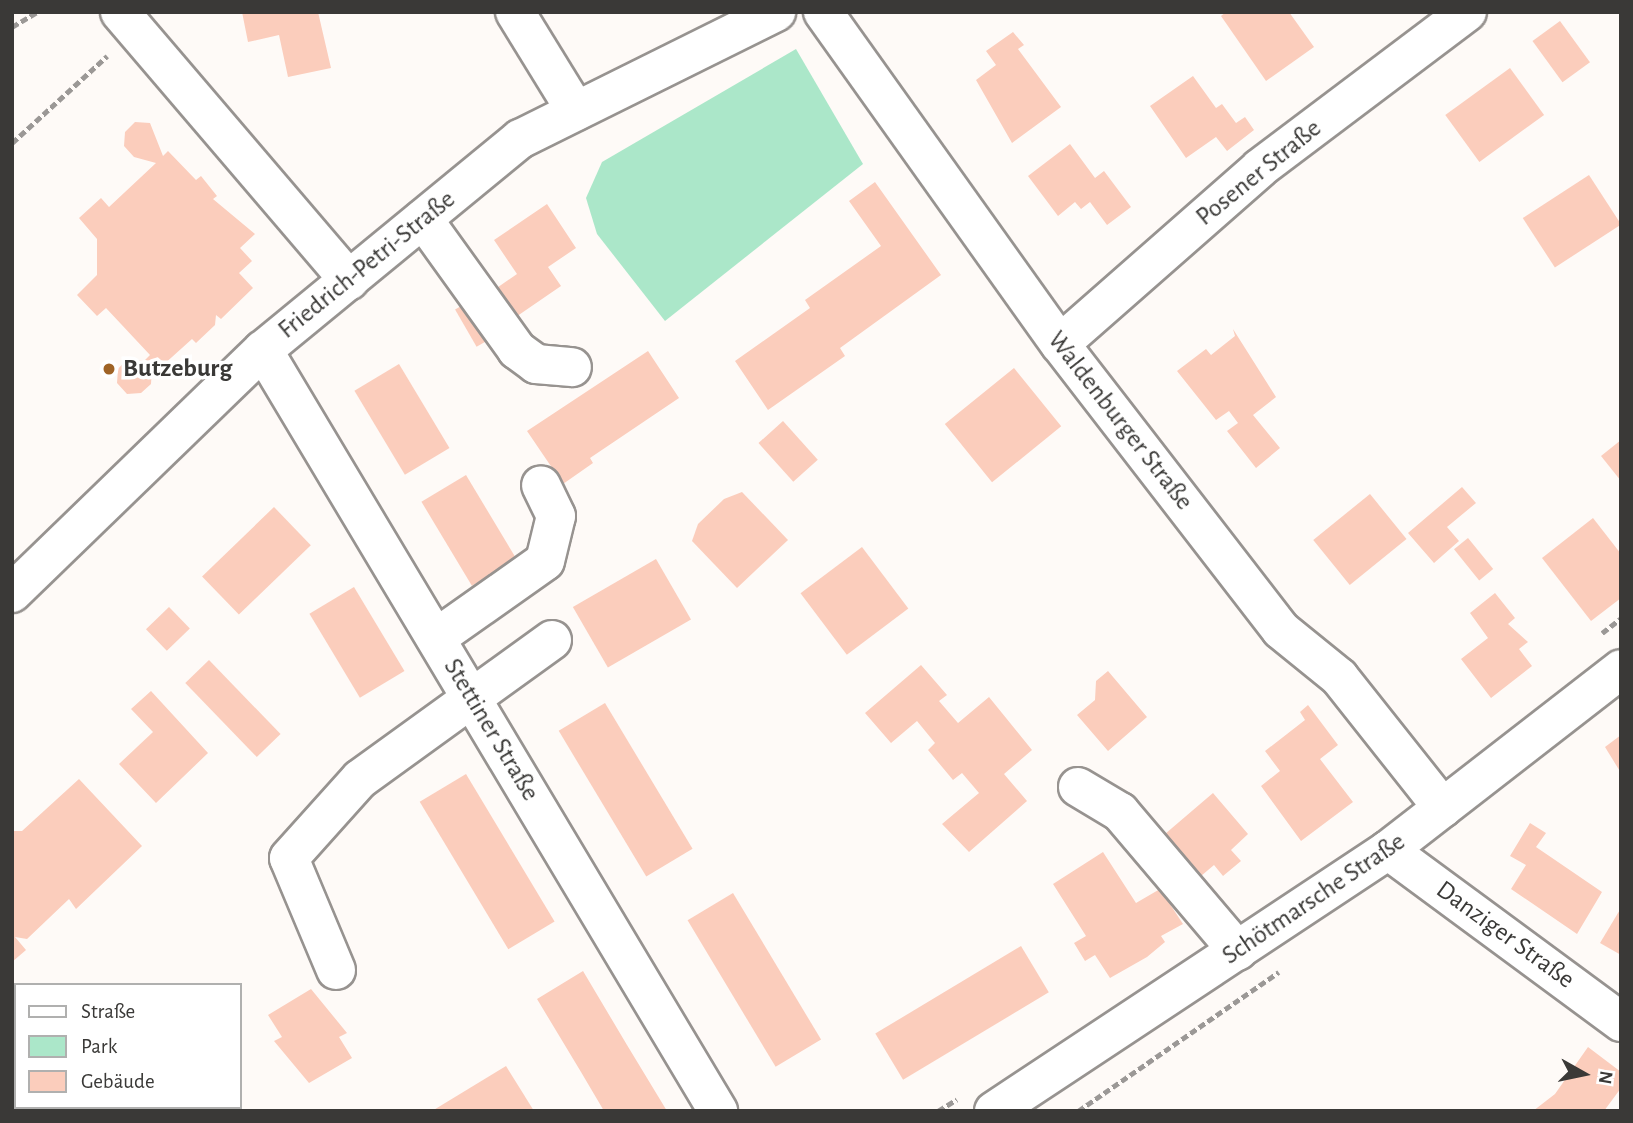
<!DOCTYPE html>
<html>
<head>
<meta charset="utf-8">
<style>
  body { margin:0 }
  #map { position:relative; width:1633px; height:1123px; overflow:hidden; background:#fefaf7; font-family:"Alegreya Sans",sans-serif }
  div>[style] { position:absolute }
  .green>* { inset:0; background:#abe7c9 }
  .building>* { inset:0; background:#fbcdbc; transform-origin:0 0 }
  .path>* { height:4.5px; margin-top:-2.25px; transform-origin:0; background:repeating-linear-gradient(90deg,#9b9896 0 7px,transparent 0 10.5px) }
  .roads { filter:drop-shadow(2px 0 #979390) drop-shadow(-2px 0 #979390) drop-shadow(0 2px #979390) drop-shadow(0 -2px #979390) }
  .minor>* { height:38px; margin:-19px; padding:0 19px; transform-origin:19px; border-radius:19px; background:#fff }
  .major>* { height:38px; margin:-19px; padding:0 19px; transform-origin:19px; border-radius:19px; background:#fff }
  .dots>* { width:19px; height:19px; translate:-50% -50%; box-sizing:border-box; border:4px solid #fff; border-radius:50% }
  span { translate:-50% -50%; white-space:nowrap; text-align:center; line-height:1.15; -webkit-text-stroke:7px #fff; paint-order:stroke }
  .street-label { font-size:26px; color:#3a3937 }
  .poi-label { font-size:26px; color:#3a3937; font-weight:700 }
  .left { translate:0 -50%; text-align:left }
  .frame { position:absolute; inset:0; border:14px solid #3a3937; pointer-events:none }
  .legend { position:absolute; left:14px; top:983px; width:228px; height:126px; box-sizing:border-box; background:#fff; border:2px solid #b0b0af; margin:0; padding:9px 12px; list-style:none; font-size:21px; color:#3a3937 }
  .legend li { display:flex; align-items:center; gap:14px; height:35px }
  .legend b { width:35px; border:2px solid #b0b0af }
  .north { position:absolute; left:1549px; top:1039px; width:70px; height:70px; -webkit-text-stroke:5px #fff; paint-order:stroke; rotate:99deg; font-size:19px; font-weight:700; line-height:28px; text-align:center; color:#3a3937 }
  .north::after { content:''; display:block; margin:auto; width:24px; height:32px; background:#3a3937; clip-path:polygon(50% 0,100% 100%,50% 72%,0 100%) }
</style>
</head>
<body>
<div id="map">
  <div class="green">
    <div style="clip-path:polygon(796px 49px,863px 164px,665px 321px,597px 234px,586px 198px,602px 162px)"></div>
  </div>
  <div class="building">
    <div style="clip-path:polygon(242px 12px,318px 12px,331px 68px,288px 77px,279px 35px,248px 42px)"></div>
    <div style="clip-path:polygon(1226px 12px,1289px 12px,1314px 47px,1266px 81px,1221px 16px)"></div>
    <div style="left:1560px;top:21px;width:51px;height:34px;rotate:54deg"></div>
    <div style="clip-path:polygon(1013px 32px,1024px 45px,1018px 49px,1061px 107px,1012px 143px,976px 80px,996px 65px,986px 51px)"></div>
    <div style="left:1510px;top:68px;width:58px;height:80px;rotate:54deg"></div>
    <div style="clip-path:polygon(1193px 76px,1216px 108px,1222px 104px,1236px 123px,1245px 117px,1254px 130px,1227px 151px,1216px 137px,1186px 158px,1150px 106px)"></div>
    <div style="clip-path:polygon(135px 122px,150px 123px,163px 156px,168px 151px,196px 180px,201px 176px,217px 196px,213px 199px,255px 234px,240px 248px,252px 261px,239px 273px,253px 288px,221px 319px,216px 315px,215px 325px,196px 343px,192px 339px,162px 366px,158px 362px,152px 367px,151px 384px,141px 393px,127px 394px,117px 383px,118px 369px,127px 359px,144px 361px,150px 355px,106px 308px,97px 316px,77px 295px,97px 275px,97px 239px,79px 218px,101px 198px,109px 207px,156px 163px,134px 157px,124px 146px,125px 132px)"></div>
    <div style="clip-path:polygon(1070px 144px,1095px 178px,1104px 171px,1131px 207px,1107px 225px,1090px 202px,1081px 209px,1075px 202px,1058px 216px,1028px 176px)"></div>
    <div style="left:1589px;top:175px;width:59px;height:79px;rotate:57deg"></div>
    <div style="clip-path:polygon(875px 182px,941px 275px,840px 348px,845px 356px,768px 410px,735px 361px,810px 308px,805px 300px,881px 246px,849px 201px)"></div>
    <div style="clip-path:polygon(547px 204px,576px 248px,548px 267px,561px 286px,510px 321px,491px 292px,517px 274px,494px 240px)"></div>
    <div style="left:475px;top:298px;width:43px;height:23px;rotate:60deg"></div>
    <div style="clip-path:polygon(1233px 329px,1276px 397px,1253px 415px,1280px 448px,1256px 468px,1227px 431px,1238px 423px,1229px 411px,1216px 420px,1177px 371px,1206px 349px,1211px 355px,1235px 336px)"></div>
    <div style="clip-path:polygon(648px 351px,679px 398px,590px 458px,593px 463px,563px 484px,527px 431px)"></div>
    <div style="left:399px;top:364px;width:98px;height:52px;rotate:59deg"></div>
    <div style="left:1014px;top:368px;width:75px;height:89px;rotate:51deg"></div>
    <div style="left:783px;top:421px;width:52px;height:33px;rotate:48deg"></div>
    <div style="clip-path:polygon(1621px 440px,1621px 481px,1601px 456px)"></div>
    <div style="left:466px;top:475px;width:98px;height:52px;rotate:59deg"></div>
    <div style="clip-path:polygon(1462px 487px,1476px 503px,1447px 527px,1459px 541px,1434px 563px,1408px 533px)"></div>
    <div style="clip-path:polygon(742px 492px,788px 540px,737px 588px,692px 541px,698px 524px,724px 499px)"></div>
    <div style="left:1370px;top:494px;width:58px;height:73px;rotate:51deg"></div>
    <div style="left:274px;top:507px;width:53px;height:100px;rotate:46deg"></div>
    <div style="clip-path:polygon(1593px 518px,1621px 554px,1621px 598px,1591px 621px,1542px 558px)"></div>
    <div style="left:1468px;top:538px;width:40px;height:18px;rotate:51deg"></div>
    <div style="left:862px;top:547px;width:77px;height:77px;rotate:53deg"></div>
    <div style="left:656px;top:559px;width:70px;height:96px;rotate:60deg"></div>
    <div style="left:354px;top:587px;width:98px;height:52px;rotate:59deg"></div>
    <div style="clip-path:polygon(1495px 593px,1515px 618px,1508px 624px,1528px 642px,1519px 649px,1532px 666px,1491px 698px,1461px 659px,1488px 638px,1470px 613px)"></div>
    <div style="left:169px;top:607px;width:30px;height:32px;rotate:46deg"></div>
    <div style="left:209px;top:660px;width:103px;height:33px;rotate:46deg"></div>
    <div style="clip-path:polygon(921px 665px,947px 695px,939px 701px,958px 723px,989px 697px,1032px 750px,1004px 774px,1027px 801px,969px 852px,942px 824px,979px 793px,962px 773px,953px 780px,928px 750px,935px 743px,917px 721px,891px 743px,865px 713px)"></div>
    <div style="clip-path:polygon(1108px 671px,1147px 717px,1108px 751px,1077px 715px,1095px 700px,1096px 681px)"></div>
    <div style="clip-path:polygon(151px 691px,208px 753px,156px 803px,119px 764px,153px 732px,131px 709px)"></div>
    <div style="left:605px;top:703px;width:170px;height:54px;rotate:59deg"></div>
    <div style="clip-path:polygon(1308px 705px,1338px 745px,1320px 759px,1353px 802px,1301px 841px,1261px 786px,1280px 771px,1265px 751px,1305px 720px,1300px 712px)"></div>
    <div style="clip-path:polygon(1621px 735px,1621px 773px,1605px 747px)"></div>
    <div style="left:466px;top:774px;width:172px;height:54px;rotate:59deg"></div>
    <div style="clip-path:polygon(79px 779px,142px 846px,76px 909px,69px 899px,27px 939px,15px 937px,26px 950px,12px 962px,12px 831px,22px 831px)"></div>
    <div style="clip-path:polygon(1213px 793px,1248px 834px,1231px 850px,1241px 861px,1223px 876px,1214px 865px,1201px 876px,1165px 834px)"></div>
    <div style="clip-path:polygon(1530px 823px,1546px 833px,1536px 847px,1602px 892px,1577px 934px,1511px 889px,1526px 865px,1510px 856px)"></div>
    <div style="clip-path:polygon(1103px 852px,1136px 903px,1160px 889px,1183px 924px,1161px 936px,1165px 942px,1147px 957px,1110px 978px,1095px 955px,1085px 961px,1074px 943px,1086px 936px,1053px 884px)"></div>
    <div style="left:733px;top:893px;width:171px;height:53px;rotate:59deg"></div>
    <div style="clip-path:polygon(1621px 908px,1621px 955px,1600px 943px)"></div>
    <div style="left:1021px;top:946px;width:54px;height:170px;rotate:59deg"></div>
    <div style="clip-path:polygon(583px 971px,627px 1045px,667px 1111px,604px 1111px,581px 1072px,537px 999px)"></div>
    <div style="clip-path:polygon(311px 989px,347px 1033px,339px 1037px,352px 1058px,309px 1083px,274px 1041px,282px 1037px,268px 1015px)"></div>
    <div style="clip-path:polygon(1588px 1047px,1621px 1072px,1621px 1088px,1604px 1111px,1533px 1111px,1555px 1094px)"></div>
    <div style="clip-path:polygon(506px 1066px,534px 1111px,432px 1111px)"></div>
  </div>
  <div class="path">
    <div style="left:12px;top:27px;width:29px;rotate:-31deg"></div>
    <div style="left:12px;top:143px;width:129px;rotate:-42.5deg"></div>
    <div style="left:1602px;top:633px;width:24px;rotate:-38deg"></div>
    <div style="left:938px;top:1111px;width:22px;rotate:-32deg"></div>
    <div style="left:1078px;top:1111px;width:244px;rotate:-34.7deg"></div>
  </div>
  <div class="roads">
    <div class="minor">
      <div style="left:120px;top:12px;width:353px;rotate:49.5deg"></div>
      <div style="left:515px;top:12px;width:116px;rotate:58.4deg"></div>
      <div style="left:823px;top:12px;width:408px;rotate:54.5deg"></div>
      <div style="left:1060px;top:344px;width:361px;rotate:52.3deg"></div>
      <div style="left:1281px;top:630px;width:75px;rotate:39deg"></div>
      <div style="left:1339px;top:677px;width:167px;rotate:51.6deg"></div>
      <div style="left:423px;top:219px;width:161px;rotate:54.3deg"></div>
      <div style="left:517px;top:350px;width:24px;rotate:36deg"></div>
      <div style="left:536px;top:364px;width:36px;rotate:5deg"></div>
      <div style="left:1060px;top:344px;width:266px;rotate:-41.3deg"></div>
      <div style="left:1260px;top:168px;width:259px;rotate:-37deg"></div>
      <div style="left:263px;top:350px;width:887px;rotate:59.12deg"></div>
      <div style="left:12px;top:593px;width:349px;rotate:-44.1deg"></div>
      <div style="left:263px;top:350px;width:333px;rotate:-39.4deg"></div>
      <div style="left:520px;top:139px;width:286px;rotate:-26.4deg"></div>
      <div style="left:436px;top:638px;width:133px;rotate:-35.2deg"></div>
      <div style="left:545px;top:561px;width:46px;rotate:-76.3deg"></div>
      <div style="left:556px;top:516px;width:34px;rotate:-116deg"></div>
      <div style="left:1078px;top:787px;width:49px;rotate:30.8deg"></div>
      <div style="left:1120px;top:812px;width:182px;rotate:49.7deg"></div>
      <div style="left:1388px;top:850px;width:290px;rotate:36.4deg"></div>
      <div style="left:336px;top:970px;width:121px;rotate:-112.8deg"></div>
      <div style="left:289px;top:858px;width:106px;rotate:-48.1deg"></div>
      <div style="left:360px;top:779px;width:237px;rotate:-35.9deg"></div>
    </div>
    <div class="major">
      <div style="left:994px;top:1111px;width:473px;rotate:-33.5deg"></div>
      <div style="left:1388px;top:850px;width:295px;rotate:-37.8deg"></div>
    </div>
  </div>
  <div class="dots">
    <div style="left:109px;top:369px;background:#9f6326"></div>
  </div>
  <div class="street-label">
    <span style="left:1259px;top:173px;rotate:-39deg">Posener Straße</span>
    <span style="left:367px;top:265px;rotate:-39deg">Friedrich-Petri-Straße</span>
    <span style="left:1120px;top:421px;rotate:52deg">Waldenburger Straße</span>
    <span style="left:491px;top:730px;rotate:59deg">Stettiner Straße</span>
    <span style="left:1314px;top:899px;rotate:-34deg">Schötmarsche Straße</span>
    <span style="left:1505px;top:935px;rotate:36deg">Danziger Straße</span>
  </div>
  <div class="poi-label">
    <span class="left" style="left:123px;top:369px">Butzeburg</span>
  </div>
  <div class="frame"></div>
  <ul class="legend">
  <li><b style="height:9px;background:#fff"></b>Straße</li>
  <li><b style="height:19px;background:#abe7c9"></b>Park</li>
  <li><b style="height:19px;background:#fbcdbc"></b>Gebäude</li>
  </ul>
  <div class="north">N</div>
</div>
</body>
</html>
